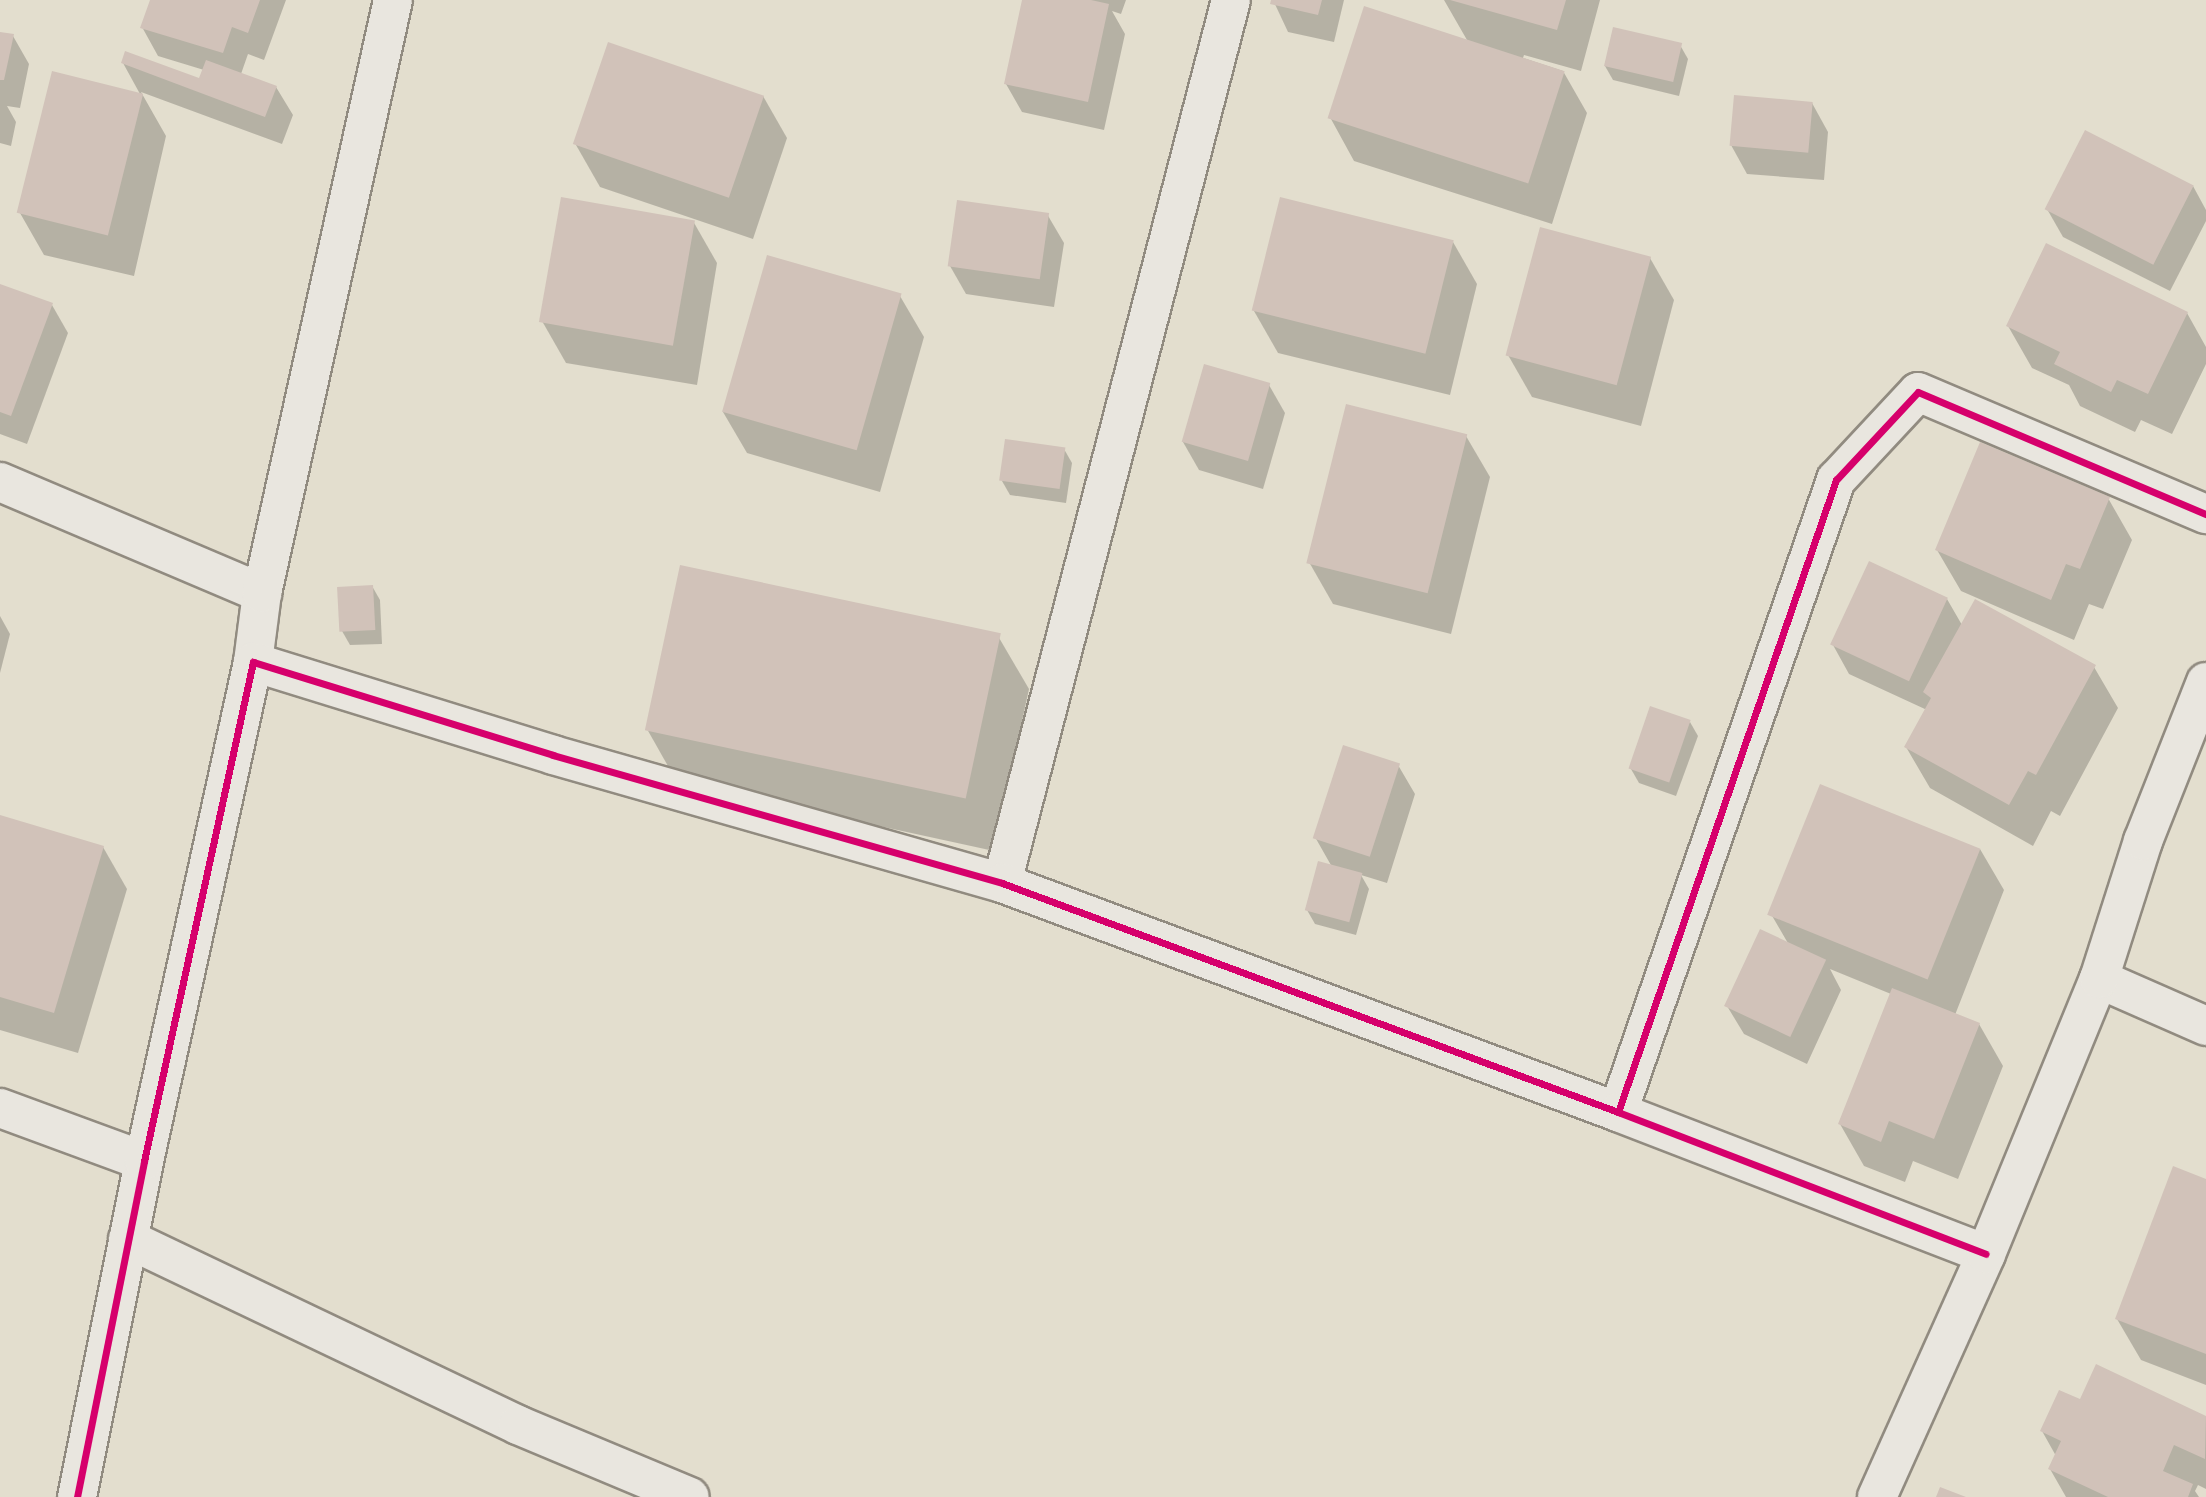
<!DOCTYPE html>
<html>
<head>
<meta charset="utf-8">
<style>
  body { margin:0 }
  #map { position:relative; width:2206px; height:1497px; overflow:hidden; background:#e3dece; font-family:"IM FELL Double Pica",serif }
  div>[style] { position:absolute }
  .shadow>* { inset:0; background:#0003 }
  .building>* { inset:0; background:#d1c2b9; transform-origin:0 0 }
  .roads { filter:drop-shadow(2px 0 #918b80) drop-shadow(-2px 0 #918b80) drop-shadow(0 2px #918b80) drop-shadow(0 -2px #918b80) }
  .minor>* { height:38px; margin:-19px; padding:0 19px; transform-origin:19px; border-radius:19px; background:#e9e6df }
  .cycleway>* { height:7px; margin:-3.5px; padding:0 3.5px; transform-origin:3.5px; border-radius:3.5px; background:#d6006c }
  span { translate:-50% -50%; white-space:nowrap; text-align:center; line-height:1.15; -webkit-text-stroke:7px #f2ecda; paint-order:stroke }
</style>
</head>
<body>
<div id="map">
  <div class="shadow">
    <div style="clip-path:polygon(152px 0,286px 0,264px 60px,248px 54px,241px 74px,276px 87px,293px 115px,282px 144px,141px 92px,166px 136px,134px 276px,44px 255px,20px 213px,140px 94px,123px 63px,200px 80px,204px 70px,158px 56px,142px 27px)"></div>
    <div style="clip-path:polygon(1024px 0,1126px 0,1121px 14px,1112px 11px,1125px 34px,1104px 130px,1022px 112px,1006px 84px)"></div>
    <div style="clip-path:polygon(1273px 0,1344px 0,1334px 42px,1288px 32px)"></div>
    <div style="clip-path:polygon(1444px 0,1600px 0,1581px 71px,1524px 55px,1523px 58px,1563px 71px,1587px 113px,1552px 224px,1354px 161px,1331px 119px,1467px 40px)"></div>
    <div style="clip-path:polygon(0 34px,13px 36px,29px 64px,20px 108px,7px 106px,16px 122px,11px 146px,0 143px)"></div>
    <div style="clip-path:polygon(1680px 45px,1688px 59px,1679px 96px,1613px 80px,1605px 66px)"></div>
    <div style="clip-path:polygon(763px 96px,787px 138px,753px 239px,600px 187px,576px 145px)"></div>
    <div style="clip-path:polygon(1812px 103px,1828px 132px,1824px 180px,1747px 174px,1731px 145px)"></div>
    <div style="clip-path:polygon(2193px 186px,2206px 210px,2206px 221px,2170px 291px,2063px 237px,2047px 209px)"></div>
    <div style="clip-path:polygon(1047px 214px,1064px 243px,1054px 307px,966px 294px,950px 266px)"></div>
    <div style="clip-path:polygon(693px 221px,717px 263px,697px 385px,566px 363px,542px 321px)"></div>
    <div style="clip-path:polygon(1453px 242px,1477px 284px,1450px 395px,1278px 353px,1254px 311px)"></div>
    <div style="clip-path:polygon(1650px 258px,1674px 300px,1641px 426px,1532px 397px,1508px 355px)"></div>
    <div style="clip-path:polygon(0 286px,52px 305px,68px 333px,27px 444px,0 434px)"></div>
    <div style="clip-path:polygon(900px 296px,924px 337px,880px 492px,747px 453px,723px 412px)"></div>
    <div style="clip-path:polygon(2187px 313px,2206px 347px,2206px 364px,2172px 434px,2141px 420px,2135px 432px,2080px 406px,2069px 385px,2032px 368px,2008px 326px)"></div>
    <div style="clip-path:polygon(1269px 385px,1285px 413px,1263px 489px,1199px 470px,1183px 442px)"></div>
    <div style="clip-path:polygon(1466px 436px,1490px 477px,1451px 634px,1333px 604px,1309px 562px)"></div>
    <div style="clip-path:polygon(1064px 449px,1072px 463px,1066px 503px,1010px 495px,1002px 481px)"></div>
    <div style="clip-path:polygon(2108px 498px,2132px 540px,2103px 609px,2089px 604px,2074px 640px,1961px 591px,1937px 550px)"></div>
    <div style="clip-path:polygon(372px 586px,380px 600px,382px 644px,350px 645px,342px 631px)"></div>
    <div style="clip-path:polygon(1947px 599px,1962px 625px,2094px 667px,2118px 708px,2060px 816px,2051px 811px,2033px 846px,1930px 788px,1906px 747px,1927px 710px,1849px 674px,1833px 645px)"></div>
    <div style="clip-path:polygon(0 616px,10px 634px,0 673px)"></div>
    <div style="clip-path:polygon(998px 636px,1029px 689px,994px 851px,677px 782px,647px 729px)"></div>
    <div style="clip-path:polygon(1690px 722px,1698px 736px,1676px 796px,1639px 783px,1631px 769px)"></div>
    <div style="clip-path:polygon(1398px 765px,1415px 794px,1387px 883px,1361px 875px,1369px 889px,1356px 935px,1315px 924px,1307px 910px,1332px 867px,1315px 837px)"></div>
    <div style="clip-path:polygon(0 817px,103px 847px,127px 889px,78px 1053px,0 1030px)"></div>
    <div style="clip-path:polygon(1980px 849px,2004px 890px,1955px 1015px,1979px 1024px,2003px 1066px,1958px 1179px,1913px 1161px,1905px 1182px,1864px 1166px,1840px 1124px,1891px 994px,1830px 969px,1841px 990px,1807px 1064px,1744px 1034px,1727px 1006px,1789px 945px,1771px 914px)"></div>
    <div style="clip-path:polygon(2206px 1180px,2206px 1385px,2141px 1360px,2117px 1319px)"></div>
    <div style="clip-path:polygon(2097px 1366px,2206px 1417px,2206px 1489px,2198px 1485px,2195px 1491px,2199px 1497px,2066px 1497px,2050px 1469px,2056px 1456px,2042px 1431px,2081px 1401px)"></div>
  </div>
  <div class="building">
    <div style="clip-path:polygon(150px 0,260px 0,248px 33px,232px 27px,223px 53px,140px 28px)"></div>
    <div style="clip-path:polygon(1022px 0,1091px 0,1109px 4px,1088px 102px,1004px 84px)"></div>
    <div style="clip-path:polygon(1271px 0,1322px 0,1318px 15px,1270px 4px)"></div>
    <div style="clip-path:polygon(1450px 0,1566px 0,1557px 30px)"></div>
    <div style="left:1364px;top:6px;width:211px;height:118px;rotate:18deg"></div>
    <div style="left:1613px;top:27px;width:71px;height:40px;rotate:13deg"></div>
    <div style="clip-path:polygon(0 32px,14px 34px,4px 80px,0 80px)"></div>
    <div style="left:608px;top:42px;width:165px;height:108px;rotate:19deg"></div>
    <div style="clip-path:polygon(125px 51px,199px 78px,206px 60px,277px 86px,265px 117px,121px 63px)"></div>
    <div style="left:52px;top:71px;width:94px;height:146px;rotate:14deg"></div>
    <div style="left:1734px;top:95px;width:79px;height:51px;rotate:5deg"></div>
    <div style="left:2085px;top:130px;width:122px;height:89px;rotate:27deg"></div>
    <div style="left:561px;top:197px;width:136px;height:127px;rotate:10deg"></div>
    <div style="left:1280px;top:197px;width:179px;height:117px;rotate:14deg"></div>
    <div style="left:957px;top:200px;width:93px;height:67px;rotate:8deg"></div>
    <div style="left:1540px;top:227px;width:115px;height:133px;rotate:15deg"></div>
    <div style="clip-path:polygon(2046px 243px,2188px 312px,2148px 394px,2117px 380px,2111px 392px,2054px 364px,2060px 352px,2006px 326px)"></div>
    <div style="left:767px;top:255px;width:140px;height:163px;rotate:16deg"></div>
    <div style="clip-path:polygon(0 284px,53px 303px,11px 416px,0 412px)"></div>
    <div style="left:1204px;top:364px;width:69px;height:81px;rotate:16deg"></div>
    <div style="left:1346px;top:404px;width:125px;height:164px;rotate:14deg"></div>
    <div style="left:1005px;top:439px;width:61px;height:42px;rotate:8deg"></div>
    <div style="clip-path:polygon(1980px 442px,2110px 497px,2080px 569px,2066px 564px,2051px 600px,1935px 550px)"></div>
    <div style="left:1869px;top:561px;width:87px;height:92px;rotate:25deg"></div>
    <div style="left:680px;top:565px;width:328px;height:169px;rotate:12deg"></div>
    <div style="left:373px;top:585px;width:45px;height:36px;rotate:87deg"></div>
    <div style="clip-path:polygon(1975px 599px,2096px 665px,2036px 775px,2028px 771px,2009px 805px,1904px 747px,1931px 698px,1923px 692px)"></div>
    <div style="left:1650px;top:706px;width:43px;height:66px;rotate:19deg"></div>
    <div style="left:1343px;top:745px;width:60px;height:98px;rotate:18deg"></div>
    <div style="left:1820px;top:784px;width:173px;height:141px;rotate:22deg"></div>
    <div style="clip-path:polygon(0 815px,104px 846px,54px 1013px,0 997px)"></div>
    <div style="left:1318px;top:861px;width:46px;height:51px;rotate:15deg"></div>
    <div style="left:1760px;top:929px;width:73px;height:85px;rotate:25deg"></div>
    <div style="clip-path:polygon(1892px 988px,1980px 1023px,1934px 1139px,1889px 1121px,1881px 1142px,1838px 1124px)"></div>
    <div style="clip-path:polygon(2173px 1166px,2206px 1179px,2206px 1354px,2115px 1319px)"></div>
    <div style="clip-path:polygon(2096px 1364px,2206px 1416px,2205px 1459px,2174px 1445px,2163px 1471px,2193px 1484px,2188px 1497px,2108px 1497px,2048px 1469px,2061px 1441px,2040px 1431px,2059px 1390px,2080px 1399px)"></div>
    <div style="clip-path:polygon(1940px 1487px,1966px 1497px,1936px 1497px)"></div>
  </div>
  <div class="roads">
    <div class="minor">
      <div style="left:0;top:482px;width:285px;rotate:23deg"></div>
      <div style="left:253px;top:662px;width:70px;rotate:-82.6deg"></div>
      <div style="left:262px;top:593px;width:607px;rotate:-77.54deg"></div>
      <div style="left:1002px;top:883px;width:912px;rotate:-75.46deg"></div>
      <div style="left:2099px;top:979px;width:117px;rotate:23.7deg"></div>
      <div style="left:0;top:1108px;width:153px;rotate:20.2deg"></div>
      <div style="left:1618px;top:1112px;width:669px;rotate:-70.97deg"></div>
      <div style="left:1836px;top:480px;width:120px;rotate:-47deg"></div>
      <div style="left:1918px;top:392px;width:313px;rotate:23deg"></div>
      <div style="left:128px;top:1239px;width:432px;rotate:25.5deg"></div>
      <div style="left:518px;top:1425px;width:186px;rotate:22.7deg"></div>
      <div style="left:77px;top:1497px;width:343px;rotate:-78.7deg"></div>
      <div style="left:144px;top:1161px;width:511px;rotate:-77.68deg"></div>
      <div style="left:253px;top:662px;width:314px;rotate:17.2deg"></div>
      <div style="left:553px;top:755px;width:467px;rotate:15.9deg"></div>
      <div style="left:1002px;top:883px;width:657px;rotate:20.39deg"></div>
      <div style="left:1618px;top:1112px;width:394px;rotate:21.1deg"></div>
      <div style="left:1877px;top:1497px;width:266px;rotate:-65.8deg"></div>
      <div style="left:1986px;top:1254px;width:297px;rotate:-67.7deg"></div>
      <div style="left:2099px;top:979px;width:145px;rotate:-72.3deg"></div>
      <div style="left:2143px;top:841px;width:171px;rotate:-68.4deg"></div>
    </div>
  </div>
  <div class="cycleway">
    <div style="left:1618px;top:1112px;width:669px;rotate:-70.97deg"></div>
    <div style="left:1836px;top:480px;width:120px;rotate:-47deg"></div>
    <div style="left:1918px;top:392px;width:313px;rotate:23deg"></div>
    <div style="left:77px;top:1497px;width:343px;rotate:-78.7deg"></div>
    <div style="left:144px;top:1161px;width:511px;rotate:-77.68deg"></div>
    <div style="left:253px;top:662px;width:314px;rotate:17.2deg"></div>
    <div style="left:553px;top:755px;width:467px;rotate:15.9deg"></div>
    <div style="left:1002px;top:883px;width:657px;rotate:20.39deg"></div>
    <div style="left:1618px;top:1112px;width:394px;rotate:21.1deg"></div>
  </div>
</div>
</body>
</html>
